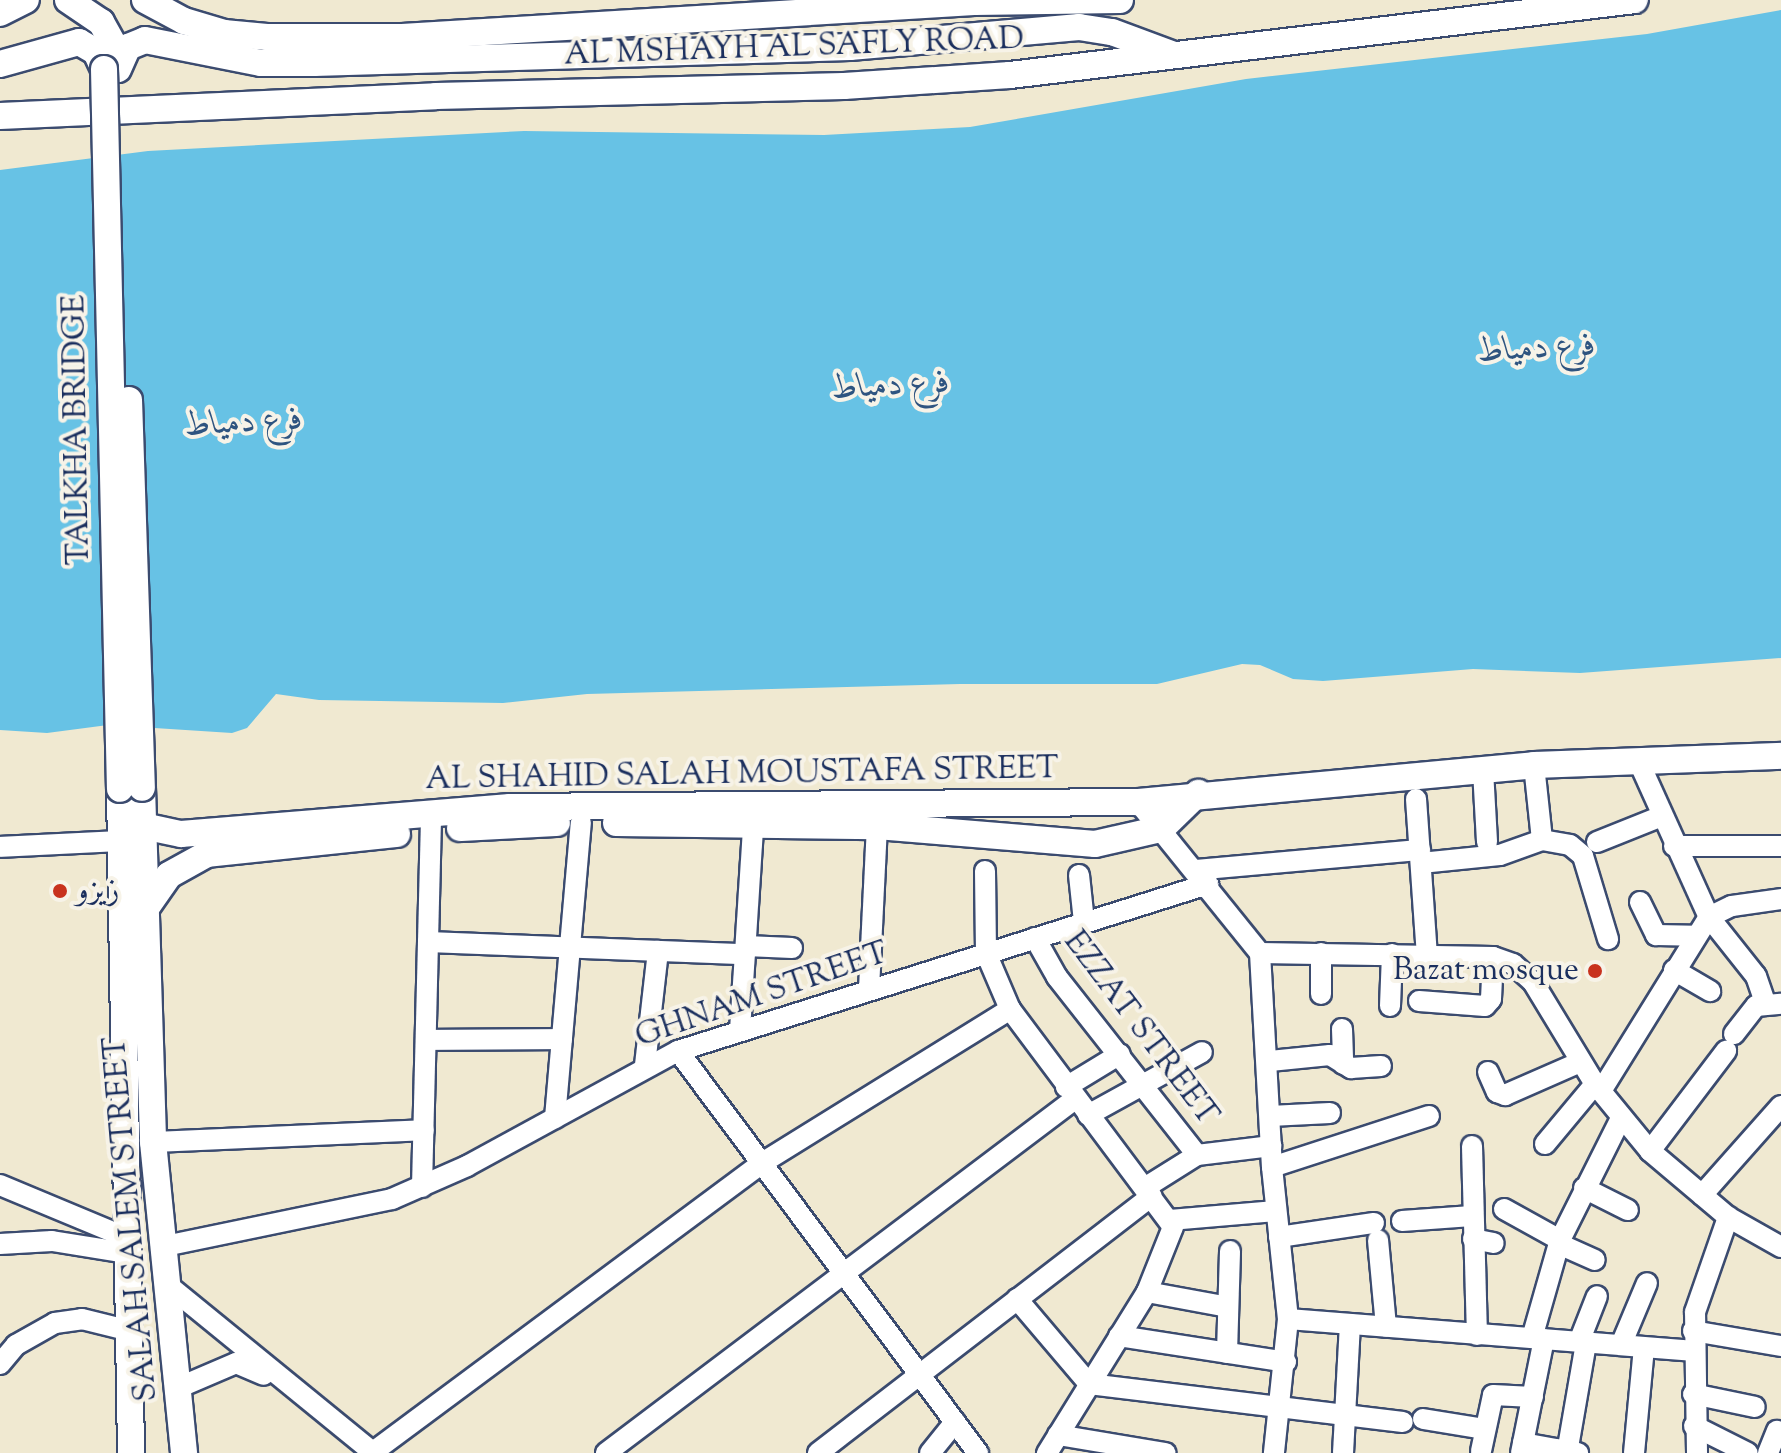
<!DOCTYPE html>
<html>
<head>
<meta charset="utf-8">
<style>
  body { margin:0 }
  #map { position:relative; width:1781px; height:1453px; overflow:hidden; background:#f0e9d1; font-family:"Sorts Mill Goudy",Amiri,serif }
  div>[style] { position:absolute }
  .water>* { inset:0; background:#67c2e5 }
  .roads { filter:drop-shadow(2px 0 #3b4b6f) drop-shadow(-2px 0 #3b4b6f) drop-shadow(0 2px #3b4b6f) drop-shadow(0 -2px #3b4b6f) }
  .minor>* { height:20px; margin:-10px; padding:0 10px; transform-origin:10px; border-radius:10px; background:#fff }
  .major>* { height:26px; margin:-13px; padding:0 13px; transform-origin:13px; border-radius:13px; background:#fff }
  .bridges { filter:drop-shadow(2px 0 #3b4b6f) drop-shadow(-2px 0 #3b4b6f) drop-shadow(0 2px #3b4b6f) drop-shadow(0 -2px #3b4b6f) }
  .major-bridge>* { height:26px; margin:-13px; padding:0 13px; transform-origin:13px; border-radius:13px; background:#fff }
  .dots>* { width:22px; height:22px; translate:-50% -50%; box-sizing:border-box; border:4px solid #f7f3e8; border-radius:50% }
  span { translate:-50% -50%; white-space:nowrap; text-align:center; line-height:1.15; -webkit-text-stroke:8px #f7f3e8; paint-order:stroke }
  .street-label { font-size:32px; color:#1b2f5e }
  .poi-label { font-size:32px; color:#1b2f5e }
  .left { translate:0 -50%; text-align:left }
  .right { translate:-100% -50%; text-align:right }
  .water-label { font-size:34px; color:#2e5480; font-style:italic }
</style>
</head>
<body>
<div id="map">
  <div class="water">
    <div style="clip-path:polygon(1781px 10px,1781px 658px,1580px 673px,1473px 669px,1323px 681px,1293px 679px,1260px 665px,1242px 664px,1157px 684px,960px 684px,587px 694px,503px 703px,319px 700px,276px 694px,247px 728px,232px 733px,108px 725px,47px 733px,0 730px,0 170px,148px 151px,524px 131px,824px 135px,970px 127px,1246px 79px,1647px 34px)"></div>
  </div>
  <div class="roads">
    <div class="minor">
      <div style="left:1638px;top:760px;width:172px;rotate:65.7deg"></div>
      <div style="left:1709px;top:917px;width:75px;rotate:51.5deg"></div>
      <div style="left:1756px;top:976px;width:28px;rotate:71deg"></div>
      <div style="left:1534px;top:765px;width:75px;rotate:83.9deg"></div>
      <div style="left:1483px;top:770px;width:72px;rotate:86.8deg"></div>
      <div style="left:1416px;top:799px;width:156px;rotate:86deg"></div>
      <div style="left:1138px;top:802px;width:194px;rotate:51.1deg"></div>
      <div style="left:1260px;top:953px;width:214px;rotate:86.8deg"></div>
      <div style="left:1272px;top:1167px;width:153px;rotate:84deg"></div>
      <div style="left:1288px;top:1319px;width:135px;rotate:96deg"></div>
      <div style="left:1597px;top:842px;width:70px;rotate:-21.8deg"></div>
      <div style="left:1674px;top:846px;width:107px"></div>
      <div style="left:0;top:847px;width:120px;rotate:-2.9deg"></div>
      <div style="left:1421px;top:863px;width:79px;rotate:-5.8deg"></div>
      <div style="left:1500px;top:855px;width:45px;rotate:-19.7deg"></div>
      <div style="left:1542px;top:840px;width:28px;rotate:10deg"></div>
      <div style="left:1570px;top:845px;width:17px;rotate:40deg"></div>
      <div style="left:1583px;top:856px;width:87px;rotate:73.2deg"></div>
      <div style="left:1195px;top:870px;width:226px;rotate:-5.1deg"></div>
      <div style="left:985px;top:871px;width:82px;rotate:89.3deg"></div>
      <div style="left:986px;top:953px;width:61px;rotate:66.8deg"></div>
      <div style="left:1010px;top:1009px;width:272px;rotate:53.2deg"></div>
      <div style="left:1173px;top:1227px;width:70px;rotate:111.8deg"></div>
      <div style="left:1147px;top:1292px;width:190px;rotate:121.8deg"></div>
      <div style="left:1079px;top:875px;width:47px;rotate:83.9deg"></div>
      <div style="left:1640px;top:902px;width:37px;rotate:64deg"></div>
      <div style="left:1656px;top:935px;width:39px;rotate:1deg"></div>
      <div style="left:1035px;top:938px;width:45px;rotate:60.6deg"></div>
      <div style="left:1057px;top:977px;width:226px;rotate:51.8deg"></div>
      <div style="left:428px;top:942px;width:317px;rotate:2.2deg"></div>
      <div style="left:746px;top:946px;width:46px;rotate:2.5deg"></div>
      <div style="left:1260px;top:953px;width:233px;rotate:1deg"></div>
      <div style="left:1493px;top:957px;width:21px;rotate:19deg"></div>
      <div style="left:1513px;top:964px;width:27px;rotate:42deg"></div>
      <div style="left:1533px;top:982px;width:119px;rotate:58.7deg"></div>
      <div style="left:1595px;top:1084px;width:87px;rotate:50.6deg"></div>
      <div style="left:1650px;top:1151px;width:102px;rotate:40.2deg"></div>
      <div style="left:1728px;top:1217px;width:61px;rotate:29.5deg"></div>
      <div style="left:1674px;top:970px;width:42px;rotate:30.3deg"></div>
      <div style="left:869px;top:989px;width:163px;rotate:-87.2deg"></div>
      <div style="left:1321px;top:994px;width:41px;rotate:-90deg"></div>
      <div style="left:1419px;top:1001px;width:66px;rotate:4.3deg"></div>
      <div style="left:1485px;top:1006px;width:9px;rotate:-49deg"></div>
      <div style="left:1491px;top:999px;width:42px;rotate:-87.3deg"></div>
      <div style="left:1390px;top:1006px;width:52px;rotate:-87.8deg"></div>
      <div style="left:1342px;top:1029px;width:35px;rotate:88deg"></div>
      <div style="left:740px;top:1030px;width:203px;rotate:-86.3deg"></div>
      <div style="left:1734px;top:1034px;width:36px;rotate:-52deg"></div>
      <div style="left:1756px;top:1006px;width:25px;rotate:-5deg"></div>
      <div style="left:426px;top:1040px;width:136px;rotate:-0.4deg"></div>
      <div style="left:678px;top:1051px;width:502px;rotate:53.27deg"></div>
      <div style="left:1270px;top:1061px;width:60px;rotate:-5.7deg"></div>
      <div style="left:1330px;top:1055px;width:25px;rotate:32deg"></div>
      <div style="left:1351px;top:1068px;width:30px;rotate:-4deg"></div>
      <div style="left:645px;top:1065px;width:115px;rotate:-83.5deg"></div>
      <div style="left:1488px;top:1072px;width:22px;rotate:66deg"></div>
      <div style="left:1497px;top:1092px;width:9px;rotate:21deg"></div>
      <div style="left:1505px;top:1095px;width:82px;rotate:-23.7deg"></div>
      <div style="left:1066px;top:1087px;width:63px;rotate:-31.4deg"></div>
      <div style="left:1601px;top:1091px;width:205px;rotate:-58.2deg"></div>
      <div style="left:1709px;top:917px;width:25px;rotate:-26deg"></div>
      <div style="left:1732px;top:906px;width:49px;rotate:-8.1deg"></div>
      <div style="left:1088px;top:1115px;width:130px;rotate:-28.9deg"></div>
      <div style="left:1270px;top:1116px;width:60px;rotate:-2.9deg"></div>
      <div style="left:555px;top:1118px;width:297px;rotate:-85deg"></div>
      <div style="left:153px;top:1142px;width:271px;rotate:-2.5deg"></div>
      <div style="left:1545px;top:1144px;width:78px;rotate:-50.2deg"></div>
      <div style="left:1472px;top:1146px;width:189px;rotate:88.5deg"></div>
      <div style="left:1650px;top:1151px;width:126px;rotate:-52.8deg"></div>
      <div style="left:1272px;top:1167px;width:165px;rotate:-18deg"></div>
      <div style="left:0;top:1185px;width:135px;rotate:22.6deg"></div>
      <div style="left:422px;top:1187px;width:373px;rotate:-88.6deg"></div>
      <div style="left:1146px;top:1187px;width:60px;rotate:-32.1deg"></div>
      <div style="left:1197px;top:1155px;width:75px;rotate:-6.9deg"></div>
      <div style="left:1584px;top:1188px;width:49px;rotate:26.6deg"></div>
      <div style="left:1702px;top:1195px;width:119px;rotate:-48.4deg"></div>
      <div style="left:1504px;top:1209px;width:64px;rotate:29deg"></div>
      <div style="left:1170px;top:1220px;width:106px;rotate:-4.9deg"></div>
      <div style="left:1402px;top:1221px;width:70px;rotate:-4.1deg"></div>
      <div style="left:1279px;top:1237px;width:96px;rotate:-8.4deg"></div>
      <div style="left:1473px;top:1239px;width:21px;rotate:11deg"></div>
      <div style="left:1378px;top:1240px;width:87px;rotate:84.7deg"></div>
      <div style="left:0;top:1244px;width:52px;rotate:-3.3deg"></div>
      <div style="left:52px;top:1241px;width:75px;rotate:9.2deg"></div>
      <div style="left:1559px;top:1244px;width:39px;rotate:24deg"></div>
      <div style="left:165px;top:1246px;width:232px;rotate:-11.7deg"></div>
      <div style="left:392px;top:1199px;width:82px;rotate:-23.7deg"></div>
      <div style="left:467px;top:1166px;width:240px;rotate:-28.6deg"></div>
      <div style="left:678px;top:1051px;width:556px;rotate:-17.49deg"></div>
      <div style="left:169px;top:1286px;width:264px;rotate:39.2deg"></div>
      <div style="left:1147px;top:1292px;width:82px;rotate:10.5deg"></div>
      <div style="left:1017px;top:1299px;width:111px;rotate:49.7deg"></div>
      <div style="left:1089px;top:1384px;width:316px;rotate:6.9deg"></div>
      <div style="left:1288px;top:1319px;width:405px;rotate:4.5deg"></div>
      <div style="left:1693px;top:1331px;width:89px;rotate:9.7deg"></div>
      <div style="left:1119px;top:1336px;width:169px;rotate:8.8deg"></div>
      <div style="left:1532px;top:1338px;width:102px;rotate:-74.1deg"></div>
      <div style="left:1560px;top:1240px;width:136px;rotate:-63.4deg"></div>
      <div style="left:1579px;top:1342px;width:49px;rotate:-68.6deg"></div>
      <div style="left:1621px;top:1345px;width:67px;rotate:-67.2deg"></div>
      <div style="left:1227px;top:1353px;width:102px;rotate:-88.3deg"></div>
      <div style="left:0;top:1364px;width:25px;rotate:-50deg"></div>
      <div style="left:16px;top:1345px;width:45px;rotate:-29.4deg"></div>
      <div style="left:55px;top:1323px;width:27px;rotate:-8deg"></div>
      <div style="left:82px;top:1319px;width:50px;rotate:13.8deg"></div>
      <div style="left:180px;top:1387px;width:61px;rotate:-23.2deg"></div>
      <div style="left:236px;top:1363px;width:30px;rotate:23deg"></div>
      <div style="left:1693px;top:1394px;width:63px;rotate:11.8deg"></div>
      <div style="left:1423px;top:1419px;width:63px;rotate:9.2deg"></div>
      <div style="left:1694px;top:1426px;width:60px;rotate:26.6deg"></div>
      <div style="left:1058px;top:1435px;width:109px;rotate:9.5deg"></div>
      <div style="left:1523px;top:1443px;width:56px;rotate:10.3deg"></div>
      <div style="left:1481px;top:1451px;width:57px;rotate:-77.9deg"></div>
      <div style="left:1493px;top:1395px;width:40px;rotate:2.9deg"></div>
      <div style="left:373px;top:1452px;width:485px;rotate:-36.6deg"></div>
      <div style="left:762px;top:1163px;width:292px;rotate:-31.8deg"></div>
      <div style="left:606px;top:1453px;width:588px;rotate:-37.05deg"></div>
      <div style="left:818px;top:1453px;width:421px;rotate:-37.6deg"></div>
      <div style="left:930px;top:1453px;width:40px;rotate:-51deg"></div>
      <div style="left:1343px;top:1453px;width:129px;rotate:-86.9deg"></div>
      <div style="left:1521px;top:1453px;width:116px;rotate:-78.6deg"></div>
      <div style="left:1567px;top:1453px;width:112px;rotate:-80.2deg"></div>
      <div style="left:1634px;top:1453px;width:106px;rotate:-84.6deg"></div>
      <div style="left:1697px;top:1453px;width:141px;rotate:-90.8deg"></div>
      <div style="left:1695px;top:1312px;width:101px;rotate:-70.8deg"></div>
      <div style="left:1768px;top:1453px;width:24px;rotate:-68deg"></div>
    </div>
    <div class="major">
      <div style="left:68px;top:0;width:40px;rotate:34deg"></div>
      <div style="left:101px;top:22px;width:25px;rotate:61deg"></div>
      <div style="left:113px;top:44px;width:25px;rotate:79deg"></div>
      <div style="left:145px;top:0;width:44px;rotate:28.3deg"></div>
      <div style="left:184px;top:21px;width:42px;rotate:16.7deg"></div>
      <div style="left:224px;top:33px;width:43px;rotate:5.3deg"></div>
      <div style="left:267px;top:37px;width:135px"></div>
      <div style="left:402px;top:37px;width:573px;rotate:-3.5deg"></div>
      <div style="left:974px;top:2px;width:146px;rotate:-0.8deg"></div>
      <div style="left:0;top:13px;width:29px;rotate:-27deg"></div>
      <div style="left:0;top:64px;width:82px;rotate:-15.6deg"></div>
      <div style="left:79px;top:42px;width:20px;rotate:30deg"></div>
      <div style="left:96px;top:52px;width:19px;rotate:65deg"></div>
      <div style="left:118px;top:69px;width:24px;rotate:-66deg"></div>
      <div style="left:128px;top:47px;width:18px;rotate:-22deg"></div>
      <div style="left:145px;top:40px;width:118px;rotate:11.2deg"></div>
      <div style="left:261px;top:63px;width:53px"></div>
      <div style="left:314px;top:63px;width:536px;rotate:-1.71deg"></div>
      <div style="left:850px;top:47px;width:230px;rotate:-5deg"></div>
      <div style="left:1079px;top:27px;width:33px;rotate:9deg"></div>
      <div style="left:1112px;top:32px;width:66px;rotate:20.4deg"></div>
      <div style="left:0;top:116px;width:436px;rotate:-2.6deg"></div>
      <div style="left:436px;top:96px;width:408px;rotate:-1.4deg"></div>
      <div style="left:844px;top:86px;width:166px;rotate:-3.8deg"></div>
      <div style="left:1010px;top:75px;width:629px;rotate:-6.84deg"></div>
      <div style="left:142px;top:788px;width:354px;rotate:88.2deg"></div>
      <div style="left:153px;top:1142px;width:313px;rotate:84.3deg"></div>
      <div style="left:120px;top:789px;width:664px;rotate:89.05deg"></div>
      <div style="left:616px;top:823px;width:261px;rotate:0.7deg"></div>
      <div style="left:877px;top:826px;width:219px;rotate:4.7deg"></div>
      <div style="left:1095px;top:844px;width:68px;rotate:-12.8deg"></div>
      <div style="left:1161px;top:829px;width:52px;rotate:-44.2deg"></div>
      <div style="left:143px;top:826px;width:39px;rotate:12deg"></div>
      <div style="left:181px;top:834px;width:330px;rotate:-4.7deg"></div>
      <div style="left:510px;top:807px;width:628px;rotate:-0.46deg"></div>
      <div style="left:1138px;top:802px;width:398px;rotate:-5.3deg"></div>
      <div style="left:1534px;top:765px;width:247px;rotate:-2.1deg"></div>
      <div style="left:460px;top:828px;width:97px;rotate:-3deg"></div>
      <div style="left:146px;top:908px;width:40px;rotate:-55.1deg"></div>
      <div style="left:169px;top:875px;width:43px;rotate:-28.9deg"></div>
      <div style="left:207px;top:854px;width:191px;rotate:-6deg"></div>
    </div>
  </div>
  <div class="bridges">
    <div class="major-bridge">
      <div style="left:104px;top:69px;width:720px;rotate:88.73deg"></div>
      <div style="left:129px;top:400px;width:388px;rotate:88.1deg"></div>
    </div>
  </div>
  <div class="dots">
    <div style="left:60px;top:891px;background:#c8321e"></div>
    <div style="left:1595px;top:971px;background:#c8321e"></div>
  </div>
  <div class="street-label">
    <span style="left:794px;top:48px;rotate:-2deg">AL MSHAYH AL SAFLY ROAD</span>
    <span style="left:78px;top:430px;rotate:-91deg">TALKHA BRIDGE</span>
    <span style="left:742px;top:775px;rotate:-1deg">AL SHAHID SALAH MOUSTAFA STREET</span>
    <span style="left:762px;top:996px;rotate:-19deg">GHNAM STREET</span>
    <span style="left:1140px;top:1029px;rotate:53deg">EZZAT STREET</span>
    <span style="left:132px;top:1219px;rotate:-95deg">SALAH SALEM STREET</span>
  </div>
  <div class="poi-label">
    <span class="left" style="left:76px;top:891px">زيزو</span>
    <span class="right" style="left:1579px;top:971px">Bazat mosque</span>
  </div>
  <div class="water-label">
    <span style="left:1537px;top:349px;rotate:-3deg">فرع دمياط</span>
    <span style="left:891px;top:386px;rotate:-3deg">فرع دمياط</span>
    <span style="left:244px;top:423px;rotate:-3deg">فرع دمياط</span>
  </div>
</div>
</body>
</html>
